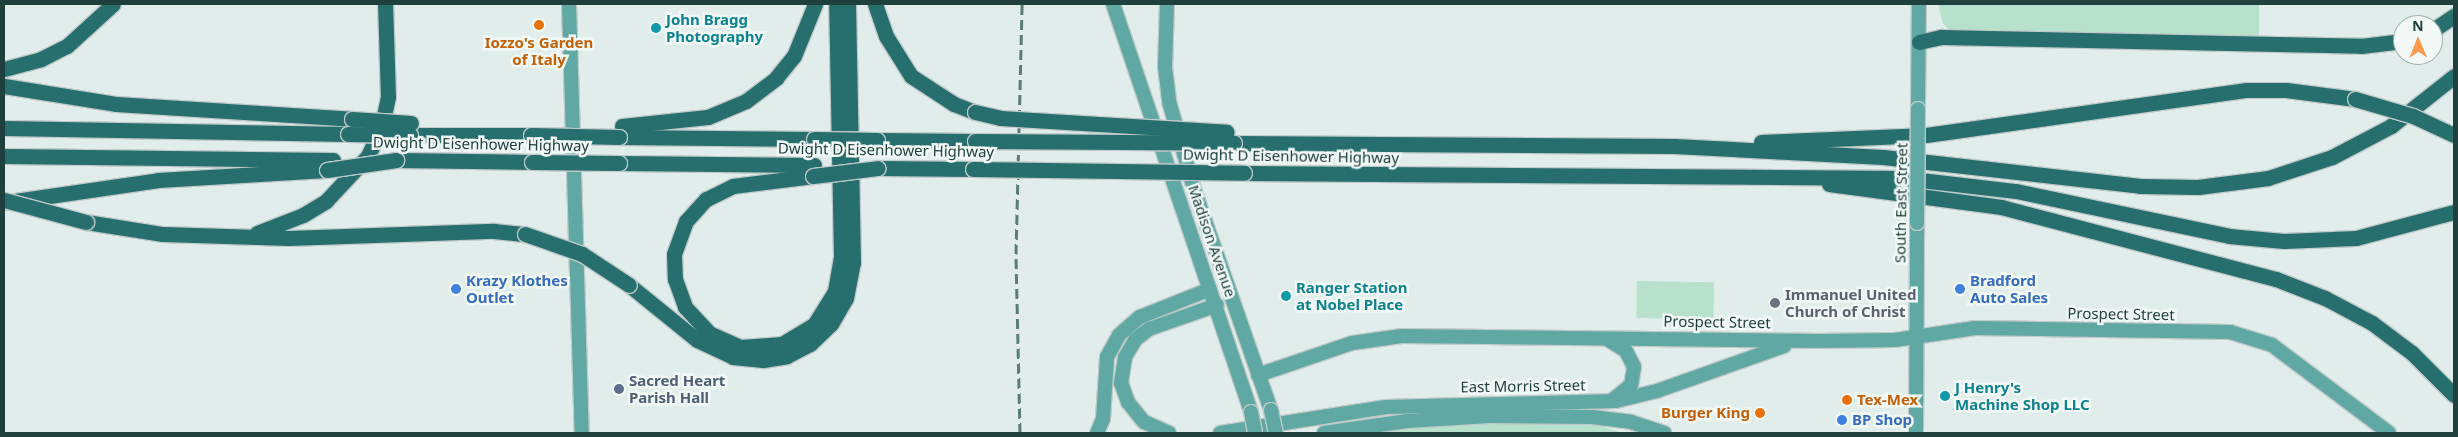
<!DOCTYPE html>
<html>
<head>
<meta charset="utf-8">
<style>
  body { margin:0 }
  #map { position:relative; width:2458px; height:437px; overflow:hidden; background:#e1edea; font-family:"Noto Sans",sans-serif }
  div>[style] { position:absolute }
  .green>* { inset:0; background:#b7e1ca; transform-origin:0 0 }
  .roads { filter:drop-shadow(1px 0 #c0cac9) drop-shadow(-1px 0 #c0cac9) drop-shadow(0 1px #c0cac9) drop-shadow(0 -1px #c0cac9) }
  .major>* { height:14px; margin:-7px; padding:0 7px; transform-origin:7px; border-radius:7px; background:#60a8a3 }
  .highway>* { height:15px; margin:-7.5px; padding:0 7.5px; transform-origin:7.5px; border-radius:7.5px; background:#276f6e }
  .rail>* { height:3px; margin-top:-1.5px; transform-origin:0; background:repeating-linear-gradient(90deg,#597c79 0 10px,transparent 0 15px) }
  .bridges { filter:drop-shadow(1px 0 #c0cac9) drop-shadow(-1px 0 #c0cac9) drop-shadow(0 1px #c0cac9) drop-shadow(0 -1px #c0cac9) }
  .major-bridge>* { height:14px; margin:-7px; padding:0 7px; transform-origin:7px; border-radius:7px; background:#60a8a3 }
  .highway-bridge>* { height:15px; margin:-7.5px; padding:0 7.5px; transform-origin:7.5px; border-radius:7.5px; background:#276f6e }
  .dots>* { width:14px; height:14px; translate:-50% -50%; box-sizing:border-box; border:2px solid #f2f9f7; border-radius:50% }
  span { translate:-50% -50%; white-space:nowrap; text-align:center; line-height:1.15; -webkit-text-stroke:5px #f2f9f7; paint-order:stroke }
  .culture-label { font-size:15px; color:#0d838f; font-weight:700 }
  .left { translate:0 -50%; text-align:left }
  .food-label { font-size:15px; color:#c56008; font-weight:700 }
  .right { translate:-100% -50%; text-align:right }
  .street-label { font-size:15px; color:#1f403d }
  .shop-label { font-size:15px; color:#366cbe; font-weight:700 }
  .worship-label { font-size:15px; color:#5b616d; font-weight:700 }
  .service-label { font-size:15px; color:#4e5e75; font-weight:700 }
  .frame { position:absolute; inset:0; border:5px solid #1f403d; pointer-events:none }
  .north { position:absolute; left:2393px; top:15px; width:50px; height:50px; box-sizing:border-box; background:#f2f9f7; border:1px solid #9eafad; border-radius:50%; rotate:359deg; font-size:14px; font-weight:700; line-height:20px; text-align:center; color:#1f403d }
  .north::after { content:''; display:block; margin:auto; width:18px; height:22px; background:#ff9a4d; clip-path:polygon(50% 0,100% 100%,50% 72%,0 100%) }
</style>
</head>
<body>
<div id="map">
  <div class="green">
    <div style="clip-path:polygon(1938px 4px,2259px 4px,2259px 38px,1949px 30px,1943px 23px)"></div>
    <div style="left:1637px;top:281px;width:77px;height:37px;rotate:1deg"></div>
    <div style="clip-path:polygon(1540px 423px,1593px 424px,1623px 433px,1371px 433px,1459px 424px)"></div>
  </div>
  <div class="roads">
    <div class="major">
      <div style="left:569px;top:4px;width:429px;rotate:88.3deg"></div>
      <div style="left:1113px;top:4px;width:431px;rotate:71.3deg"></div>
      <div style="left:1167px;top:4px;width:63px;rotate:91.8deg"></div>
      <div style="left:1165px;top:67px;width:38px;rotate:83deg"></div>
      <div style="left:1170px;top:105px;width:91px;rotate:74deg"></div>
      <div style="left:1195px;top:192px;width:231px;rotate:70.8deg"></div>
      <div style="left:1918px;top:109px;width:105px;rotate:-89.5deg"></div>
      <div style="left:1607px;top:339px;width:22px;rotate:32deg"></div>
      <div style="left:1626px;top:351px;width:18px;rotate:63deg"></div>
      <div style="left:1634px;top:367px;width:18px;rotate:99deg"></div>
      <div style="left:1631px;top:385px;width:22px;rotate:141deg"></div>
      <div style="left:1258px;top:375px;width:99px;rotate:-18.8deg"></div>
      <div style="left:1352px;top:343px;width:50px;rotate:-8deg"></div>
      <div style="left:1402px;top:336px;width:417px;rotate:0.7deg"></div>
      <div style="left:1819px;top:341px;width:76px;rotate:-0.8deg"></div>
      <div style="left:1895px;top:340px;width:81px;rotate:-8.5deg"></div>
      <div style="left:1975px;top:328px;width:255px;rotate:0.9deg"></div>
      <div style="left:2230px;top:332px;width:44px;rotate:17.2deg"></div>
      <div style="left:2272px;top:345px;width:146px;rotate:36.9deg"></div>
      <div style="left:1097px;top:433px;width:15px;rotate:-67deg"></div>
      <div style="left:1103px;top:419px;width:62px;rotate:-86.3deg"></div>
      <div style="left:1107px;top:357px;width:25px;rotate:-61deg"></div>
      <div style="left:1119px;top:335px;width:28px;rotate:-41deg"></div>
      <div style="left:1140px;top:317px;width:75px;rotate:-21.8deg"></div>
      <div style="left:1169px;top:433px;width:27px;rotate:-156deg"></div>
      <div style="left:1144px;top:422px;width:26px;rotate:-129deg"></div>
      <div style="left:1128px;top:402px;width:20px;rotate:-110deg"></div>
      <div style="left:1121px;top:383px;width:26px;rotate:-81deg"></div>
      <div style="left:1125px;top:357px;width:21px;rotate:-59deg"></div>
      <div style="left:1136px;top:339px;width:16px;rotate:-38deg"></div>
      <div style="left:1149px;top:329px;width:72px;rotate:-19.4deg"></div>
      <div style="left:1220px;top:433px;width:168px;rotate:-8.9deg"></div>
      <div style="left:1386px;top:407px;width:230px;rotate:-1.5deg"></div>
      <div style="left:1616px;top:401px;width:42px;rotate:-13.7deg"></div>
      <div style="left:1657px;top:391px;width:135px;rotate:-19.5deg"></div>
      <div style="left:1324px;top:433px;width:84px;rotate:-8.2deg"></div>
      <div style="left:1407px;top:421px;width:83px;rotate:-3.4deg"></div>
      <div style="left:1490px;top:416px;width:102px;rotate:0.6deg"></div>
      <div style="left:1592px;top:417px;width:39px;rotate:7deg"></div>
      <div style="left:1631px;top:422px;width:35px;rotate:18deg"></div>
      <div style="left:1916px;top:433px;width:210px;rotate:-89.7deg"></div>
    </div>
    <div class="highway">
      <div style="left:875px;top:4px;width:34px;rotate:71deg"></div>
      <div style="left:886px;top:36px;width:47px;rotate:58deg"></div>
      <div style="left:911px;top:76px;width:51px;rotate:33.1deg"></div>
      <div style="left:954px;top:104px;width:22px;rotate:21deg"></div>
      <div style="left:2433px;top:30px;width:25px;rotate:-34deg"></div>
      <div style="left:1919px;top:42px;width:23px;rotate:-13deg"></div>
      <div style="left:1941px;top:37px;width:420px;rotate:1.2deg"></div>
      <div style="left:2361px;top:46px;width:42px;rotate:-6.8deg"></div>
      <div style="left:4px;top:69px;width:38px;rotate:-15deg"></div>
      <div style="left:41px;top:59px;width:29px;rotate:-27deg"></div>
      <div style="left:67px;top:46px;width:62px;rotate:-42.4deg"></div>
      <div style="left:4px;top:86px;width:113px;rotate:9.1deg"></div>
      <div style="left:116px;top:104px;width:236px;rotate:3.6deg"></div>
      <div style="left:622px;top:126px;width:86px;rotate:-6deg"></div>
      <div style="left:708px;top:117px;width:41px;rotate:-22.8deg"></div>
      <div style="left:746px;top:101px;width:38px;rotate:-37deg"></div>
      <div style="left:776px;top:78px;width:28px;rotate:-51deg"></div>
      <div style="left:794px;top:56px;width:56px;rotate:-68deg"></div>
      <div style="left:4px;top:128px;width:344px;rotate:1deg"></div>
      <div style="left:410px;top:135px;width:121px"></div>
      <div style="left:619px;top:137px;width:195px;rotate:0.6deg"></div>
      <div style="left:877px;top:140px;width:98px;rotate:0.6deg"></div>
      <div style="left:1761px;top:142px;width:165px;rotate:-2.4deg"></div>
      <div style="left:1926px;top:135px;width:324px;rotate:-8deg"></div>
      <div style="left:2247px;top:90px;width:39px"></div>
      <div style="left:2286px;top:90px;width:70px;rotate:7.4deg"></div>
      <div style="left:1234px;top:143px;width:440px;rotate:0.4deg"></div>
      <div style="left:1674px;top:146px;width:209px;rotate:3deg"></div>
      <div style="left:1883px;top:157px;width:259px;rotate:6.4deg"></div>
      <div style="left:2140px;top:186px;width:58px;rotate:1deg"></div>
      <div style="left:2198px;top:187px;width:71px;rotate:-7.3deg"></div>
      <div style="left:2268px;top:178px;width:67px;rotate:-18.2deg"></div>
      <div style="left:2332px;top:157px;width:67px;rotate:-27.7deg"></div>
      <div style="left:2391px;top:126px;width:80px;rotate:-38.4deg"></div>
      <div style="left:4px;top:156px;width:329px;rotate:0.7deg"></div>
      <div style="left:396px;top:160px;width:136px;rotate:0.8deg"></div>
      <div style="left:619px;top:163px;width:195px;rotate:0.6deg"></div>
      <div style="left:878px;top:168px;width:95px;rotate:0.6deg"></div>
      <div style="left:1244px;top:173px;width:659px;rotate:0.43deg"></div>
      <div style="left:1903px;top:178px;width:114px;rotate:6.6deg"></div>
      <div style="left:2016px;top:191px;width:218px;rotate:11.9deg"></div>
      <div style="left:2229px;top:236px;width:55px;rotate:5.2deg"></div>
      <div style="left:2284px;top:241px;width:72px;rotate:-2.4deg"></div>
      <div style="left:2356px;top:238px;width:101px;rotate:-14.9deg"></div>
      <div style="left:813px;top:176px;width:81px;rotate:172.9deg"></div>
      <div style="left:733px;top:186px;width:30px;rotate:154deg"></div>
      <div style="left:706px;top:199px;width:30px;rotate:132deg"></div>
      <div style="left:686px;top:221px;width:35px;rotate:110deg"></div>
      <div style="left:674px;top:254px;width:25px;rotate:88deg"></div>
      <div style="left:675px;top:279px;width:30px;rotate:70deg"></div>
      <div style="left:685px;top:307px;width:35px;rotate:47deg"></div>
      <div style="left:709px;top:333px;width:35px;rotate:24deg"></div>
      <div style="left:741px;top:347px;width:41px;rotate:-4.2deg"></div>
      <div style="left:782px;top:344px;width:37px;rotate:-31deg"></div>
      <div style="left:814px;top:325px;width:40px;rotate:-58deg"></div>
      <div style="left:835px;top:291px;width:36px;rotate:-80deg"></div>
      <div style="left:841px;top:256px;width:252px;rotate:-91.1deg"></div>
      <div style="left:1829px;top:184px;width:174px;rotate:7.6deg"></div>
      <div style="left:2001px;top:207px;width:284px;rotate:14.7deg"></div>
      <div style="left:2276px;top:279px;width:53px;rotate:21.2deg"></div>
      <div style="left:2325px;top:298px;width:53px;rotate:28deg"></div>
      <div style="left:2372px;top:323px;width:50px;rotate:36.9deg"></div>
      <div style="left:2412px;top:353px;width:59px;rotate:45deg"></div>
      <div style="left:8px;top:202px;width:152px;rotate:-8.3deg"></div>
      <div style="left:158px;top:180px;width:169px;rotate:-3.4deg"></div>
      <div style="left:86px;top:222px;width:78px;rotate:8.9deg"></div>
      <div style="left:163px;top:234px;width:126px;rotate:1.8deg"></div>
      <div style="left:289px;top:238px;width:205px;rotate:-2deg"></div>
      <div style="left:494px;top:231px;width:31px;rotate:6deg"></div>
      <div style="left:257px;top:233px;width:49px;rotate:-21.4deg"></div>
      <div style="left:303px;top:215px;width:27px;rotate:-31deg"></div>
      <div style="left:326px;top:201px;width:62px;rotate:-47deg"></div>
      <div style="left:368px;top:156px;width:34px;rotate:-66deg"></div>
      <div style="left:382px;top:125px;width:29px;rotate:-78deg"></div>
      <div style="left:388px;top:97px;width:93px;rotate:-91.8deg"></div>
      <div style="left:629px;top:285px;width:87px;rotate:39deg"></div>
      <div style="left:697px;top:340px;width:40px;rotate:25deg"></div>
      <div style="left:733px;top:357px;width:30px;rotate:6deg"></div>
      <div style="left:763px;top:360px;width:24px;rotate:-9deg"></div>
      <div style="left:787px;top:356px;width:26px;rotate:-28deg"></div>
      <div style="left:810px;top:344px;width:29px;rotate:-44deg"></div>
      <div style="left:831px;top:324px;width:30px;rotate:-60deg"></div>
      <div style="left:846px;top:298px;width:36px;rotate:-79deg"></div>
      <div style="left:853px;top:263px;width:259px;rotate:-91.1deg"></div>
    </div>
  </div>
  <div class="rail">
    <div style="left:1020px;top:433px;width:179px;rotate:-91.3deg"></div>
    <div style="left:1016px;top:254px;width:250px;rotate:-88.6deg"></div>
  </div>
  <div class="bridges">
    <div class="major-bridge">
      <div style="left:1917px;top:223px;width:114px;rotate:-89.5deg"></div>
      <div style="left:1271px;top:410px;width:24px;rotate:78deg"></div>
      <div style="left:1251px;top:412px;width:21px;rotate:79deg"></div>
    </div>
    <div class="highway-bridge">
      <div style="left:2355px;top:99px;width:60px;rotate:16.3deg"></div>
      <div style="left:2413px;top:116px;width:45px;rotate:24.9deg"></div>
      <div style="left:975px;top:112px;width:26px;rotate:13deg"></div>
      <div style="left:1000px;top:118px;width:227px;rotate:3.5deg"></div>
      <div style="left:352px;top:119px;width:59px;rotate:3.9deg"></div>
      <div style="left:348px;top:134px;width:62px;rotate:0.9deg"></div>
      <div style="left:531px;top:135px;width:88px;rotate:1.3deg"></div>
      <div style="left:814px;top:139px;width:63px;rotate:0.9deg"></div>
      <div style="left:975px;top:141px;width:259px;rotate:0.4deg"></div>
      <div style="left:532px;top:162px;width:87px;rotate:0.7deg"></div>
      <div style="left:973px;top:169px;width:271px;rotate:0.8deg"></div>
      <div style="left:327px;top:170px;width:70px;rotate:-8.2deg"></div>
      <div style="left:813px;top:176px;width:65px;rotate:-7deg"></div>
      <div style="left:4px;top:200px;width:85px;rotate:15deg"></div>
      <div style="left:525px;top:234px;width:60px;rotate:19.3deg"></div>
      <div style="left:582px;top:254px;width:56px;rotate:33.4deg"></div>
    </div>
  </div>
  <div class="dots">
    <div style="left:539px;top:25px;background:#e8710a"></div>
    <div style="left:656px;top:28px;background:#0f9aa8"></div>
    <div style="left:456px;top:289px;background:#3f7fe0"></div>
    <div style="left:1960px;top:289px;background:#3f7fe0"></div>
    <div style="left:1286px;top:296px;background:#0f9aa8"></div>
    <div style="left:1775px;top:303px;background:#6b7280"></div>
    <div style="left:619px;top:389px;background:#5c6f8a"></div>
    <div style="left:1945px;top:396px;background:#0f9aa8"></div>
    <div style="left:1847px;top:400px;background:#e8710a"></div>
    <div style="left:1760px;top:413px;background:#e8710a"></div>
    <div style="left:1842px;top:420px;background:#3f7fe0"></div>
  </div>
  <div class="culture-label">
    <span class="left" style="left:666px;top:28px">John Bragg<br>Photography</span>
    <span class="left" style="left:1296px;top:296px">Ranger Station<br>at Nobel Place</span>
    <span class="left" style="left:1955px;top:396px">J Henry's<br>Machine Shop LLC</span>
  </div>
  <div class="food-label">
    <span style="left:539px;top:51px">Iozzo's Garden<br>of Italy</span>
    <span class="left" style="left:1857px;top:400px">Tex-Mex</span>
    <span class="right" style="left:1750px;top:413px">Burger King</span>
  </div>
  <div class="street-label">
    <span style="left:481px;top:144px;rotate:1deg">Dwight D Eisenhower Highway</span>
    <span style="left:886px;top:150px;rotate:1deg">Dwight D Eisenhower Highway</span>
    <span style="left:1291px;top:156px;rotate:1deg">Dwight D Eisenhower Highway</span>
    <span style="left:1901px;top:203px;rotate:-89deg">South East Street</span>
    <span style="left:1212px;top:241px;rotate:71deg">Madison Avenue</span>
    <span style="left:2121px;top:314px;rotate:1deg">Prospect Street</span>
    <span style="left:1717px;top:322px;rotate:1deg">Prospect Street</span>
    <span style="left:1523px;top:386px;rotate:-1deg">East Morris Street</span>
  </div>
  <div class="shop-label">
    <span class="left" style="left:466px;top:289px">Krazy Klothes<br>Outlet</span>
    <span class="left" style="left:1970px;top:289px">Bradford<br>Auto Sales</span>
    <span class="left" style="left:1852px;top:420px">BP Shop</span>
  </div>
  <div class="worship-label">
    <span class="left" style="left:1785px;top:303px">Immanuel United<br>Church of Christ</span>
  </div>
  <div class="service-label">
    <span class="left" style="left:629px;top:389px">Sacred Heart<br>Parish Hall</span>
  </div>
  <div class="frame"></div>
  <div class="north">N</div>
</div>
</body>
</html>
